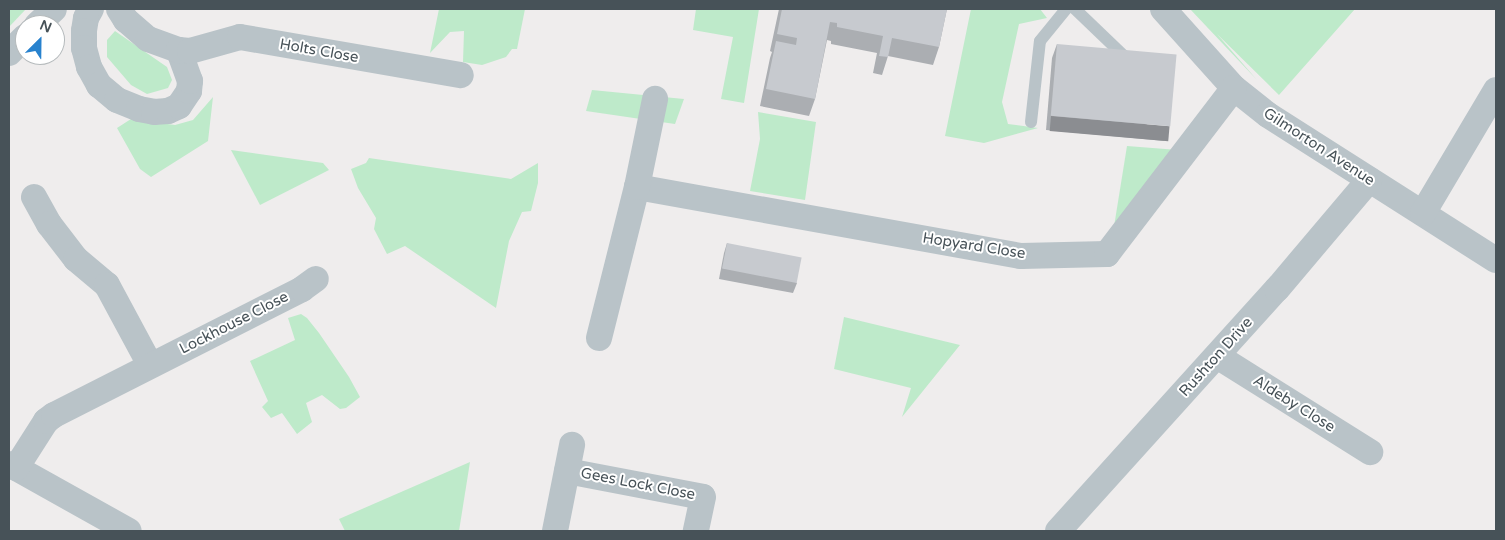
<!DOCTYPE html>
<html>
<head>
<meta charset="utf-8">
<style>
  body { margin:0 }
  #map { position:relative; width:1505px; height:540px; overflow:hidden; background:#efeded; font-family:"Varela Round",sans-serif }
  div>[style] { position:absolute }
  .green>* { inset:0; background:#beeaca }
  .service>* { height:12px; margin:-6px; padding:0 6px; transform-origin:6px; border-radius:6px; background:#b9c3c8 }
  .minor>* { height:26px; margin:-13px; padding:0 13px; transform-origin:13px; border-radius:13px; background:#b9c3c8 }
  .wall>* { inset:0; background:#abaeb2 }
  .shaded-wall>* { inset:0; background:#8b8d91; transform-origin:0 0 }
  .building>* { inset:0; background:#c7cacf; transform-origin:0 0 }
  span { translate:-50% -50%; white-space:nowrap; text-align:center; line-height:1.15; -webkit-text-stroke:4px #fff; paint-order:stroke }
  .street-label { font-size:15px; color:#475258 }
  .frame { position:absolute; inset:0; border:10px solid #475258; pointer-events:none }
  .north { position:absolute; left:15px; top:15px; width:50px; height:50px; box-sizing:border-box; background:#fff; border:1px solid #b5babc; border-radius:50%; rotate:23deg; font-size:14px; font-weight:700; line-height:20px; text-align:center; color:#475258 }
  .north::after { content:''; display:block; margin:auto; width:18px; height:22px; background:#2882ce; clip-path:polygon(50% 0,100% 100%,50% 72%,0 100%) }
</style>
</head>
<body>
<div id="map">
  <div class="green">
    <div style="clip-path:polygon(9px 9px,26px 9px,9px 27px)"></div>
    <div style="clip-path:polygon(439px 9px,525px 9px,517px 49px,512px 49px,506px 57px,482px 65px,463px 62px,464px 31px,450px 32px,430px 53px)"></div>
    <div style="clip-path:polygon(696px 9px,759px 9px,744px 103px,721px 99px,733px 37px,693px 30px)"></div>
    <div style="clip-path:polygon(971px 9px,1040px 9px,1047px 18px,1019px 24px,1002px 102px,1008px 124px,1038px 128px,984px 143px,945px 136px)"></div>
    <div style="clip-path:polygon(1190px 9px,1355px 9px,1279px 95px,1217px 34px,1257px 80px)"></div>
    <div style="clip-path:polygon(115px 31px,167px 67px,172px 80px,168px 88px,147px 94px,131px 85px,107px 57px,107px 40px)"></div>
    <div style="clip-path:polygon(592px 90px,684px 99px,675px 124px,586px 111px)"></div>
    <div style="clip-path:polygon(213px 97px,208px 141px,151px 177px,140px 169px,117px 128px,131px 119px,175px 125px,193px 120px)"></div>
    <div style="clip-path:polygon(758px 112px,816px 122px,805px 200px,750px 191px,760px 139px)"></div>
    <div style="clip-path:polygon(1127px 146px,1178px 150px,1112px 239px)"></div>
    <div style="clip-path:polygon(231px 150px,323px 163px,329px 170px,260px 205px)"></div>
    <div style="clip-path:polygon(369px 158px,511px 179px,538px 163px,538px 183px,531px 211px,522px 212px,509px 241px,496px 308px,405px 246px,387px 254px,374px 229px,376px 218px,358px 188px,351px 169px,366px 163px)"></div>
    <div style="clip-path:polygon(301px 314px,307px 318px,319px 333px,349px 377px,360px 397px,346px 408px,340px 409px,322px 395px,306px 403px,312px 422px,297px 434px,282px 413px,271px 418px,262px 407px,268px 401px,250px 361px,295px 340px,288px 318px)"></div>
    <div style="clip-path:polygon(844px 317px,960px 345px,902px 417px,911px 388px,834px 369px)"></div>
    <div style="clip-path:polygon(470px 462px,459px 531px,345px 531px,339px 519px)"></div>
  </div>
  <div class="service">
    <div style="left:1075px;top:9px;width:69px;rotate:43.8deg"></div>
    <div style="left:1031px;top:122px;width:81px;rotate:-83.7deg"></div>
    <div style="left:1040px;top:41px;width:41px;rotate:-50.9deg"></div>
  </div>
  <div class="minor">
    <div style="left:91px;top:9px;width:10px;rotate:119deg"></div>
    <div style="left:86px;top:18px;width:13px;rotate:99deg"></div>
    <div style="left:84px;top:31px;width:17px;rotate:90deg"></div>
    <div style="left:84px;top:48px;width:20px;rotate:75deg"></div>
    <div style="left:89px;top:67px;width:21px;rotate:61deg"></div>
    <div style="left:99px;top:85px;width:23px;rotate:40deg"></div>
    <div style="left:117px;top:100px;width:24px;rotate:22deg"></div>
    <div style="left:139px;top:109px;width:15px;rotate:11deg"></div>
    <div style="left:154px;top:112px;width:14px;rotate:-4deg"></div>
    <div style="left:168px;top:111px;width:12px;rotate:-24deg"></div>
    <div style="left:179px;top:106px;width:18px;rotate:-56deg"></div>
    <div style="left:189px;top:91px;width:10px;rotate:-84deg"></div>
    <div style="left:190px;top:81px;width:33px;rotate:-110deg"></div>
    <div style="left:119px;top:9px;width:13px;rotate:58deg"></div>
    <div style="left:126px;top:20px;width:29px;rotate:41deg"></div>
    <div style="left:148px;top:39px;width:33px;rotate:20deg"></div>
    <div style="left:179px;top:50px;width:11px;rotate:5deg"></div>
    <div style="left:190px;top:51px;width:52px;rotate:-15.6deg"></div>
    <div style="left:240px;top:37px;width:224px;rotate:9.8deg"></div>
    <div style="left:1163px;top:9px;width:106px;rotate:48.1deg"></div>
    <div style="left:1234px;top:88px;width:43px;rotate:38.5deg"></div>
    <div style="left:1268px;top:115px;width:270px;rotate:32.5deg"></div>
    <div style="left:37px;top:25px;width:23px;rotate:-43deg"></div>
    <div style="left:9px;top:53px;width:23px;rotate:-45deg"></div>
    <div style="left:637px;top:187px;width:390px;rotate:10.2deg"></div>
    <div style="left:1021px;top:256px;width:86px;rotate:-1.3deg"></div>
    <div style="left:1107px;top:254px;width:209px;rotate:-52.6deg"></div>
    <div style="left:34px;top:197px;width:31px;rotate:61deg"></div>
    <div style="left:49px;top:224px;width:44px;rotate:52.4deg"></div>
    <div style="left:76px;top:259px;width:40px;rotate:40deg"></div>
    <div style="left:107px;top:285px;width:91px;rotate:61.7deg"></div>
    <div style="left:1423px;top:213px;width:143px;rotate:-59.3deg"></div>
    <div style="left:599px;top:338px;width:156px;rotate:-75.9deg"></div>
    <div style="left:637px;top:187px;width:90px;rotate:-78.4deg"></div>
    <div style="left:1217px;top:356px;width:181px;rotate:32.1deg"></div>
    <div style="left:9px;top:464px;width:137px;rotate:29.2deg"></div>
    <div style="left:16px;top:468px;width:56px;rotate:-57.4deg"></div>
    <div style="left:46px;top:421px;width:10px;rotate:-37deg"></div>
    <div style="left:54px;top:415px;width:278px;rotate:-26.9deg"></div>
    <div style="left:302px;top:289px;width:17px;rotate:-36deg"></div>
    <div style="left:567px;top:471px;width:138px;rotate:10.8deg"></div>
    <div style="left:703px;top:497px;width:35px;rotate:102deg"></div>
    <div style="left:555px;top:531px;width:88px;rotate:-78.8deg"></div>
    <div style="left:1058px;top:531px;width:326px;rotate:-47.9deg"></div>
    <div style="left:1277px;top:289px;width:143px;rotate:-49.8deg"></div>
  </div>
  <div class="wall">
    <div style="clip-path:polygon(779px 9px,947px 9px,939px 47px,933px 65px,888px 56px,882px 75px,873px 73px,877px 53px,831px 44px,831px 41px,827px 40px,815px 99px,809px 116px,760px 106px,770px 58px,772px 52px,770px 51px)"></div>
    <div style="clip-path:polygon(1057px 44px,1165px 141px,1046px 130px,1052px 58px)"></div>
    <div style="clip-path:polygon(727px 243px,797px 283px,793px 293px,719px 279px,724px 253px)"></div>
  </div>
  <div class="shaded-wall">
    <div style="left:1051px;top:116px;width:119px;height:15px;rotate:5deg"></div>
  </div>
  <div class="building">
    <div style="clip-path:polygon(782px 9px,947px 9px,939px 47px,892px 38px,888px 57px,879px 56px,883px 36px,837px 27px,837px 23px,830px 22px,815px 99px,766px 89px,776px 41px,796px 45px,797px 38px,777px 34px)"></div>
    <div style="left:1057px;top:44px;width:120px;height:72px;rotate:5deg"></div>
    <div style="left:727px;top:243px;width:76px;height:26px;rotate:11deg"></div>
  </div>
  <div class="street-label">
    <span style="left:319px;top:51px;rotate:10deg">Holts Close</span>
    <span style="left:1319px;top:147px;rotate:33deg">Gilmorton Avenue</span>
    <span style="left:974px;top:246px;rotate:9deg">Hopyard Close</span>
    <span style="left:234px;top:323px;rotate:-27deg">Lockhouse Close</span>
    <span style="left:1216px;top:357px;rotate:-48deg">Rushton Drive</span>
    <span style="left:1294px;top:404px;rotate:32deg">Aldeby Close</span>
    <span style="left:638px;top:484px;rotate:11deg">Gees Lock Close</span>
  </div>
  <div class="frame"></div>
  <div class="north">N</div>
</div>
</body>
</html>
